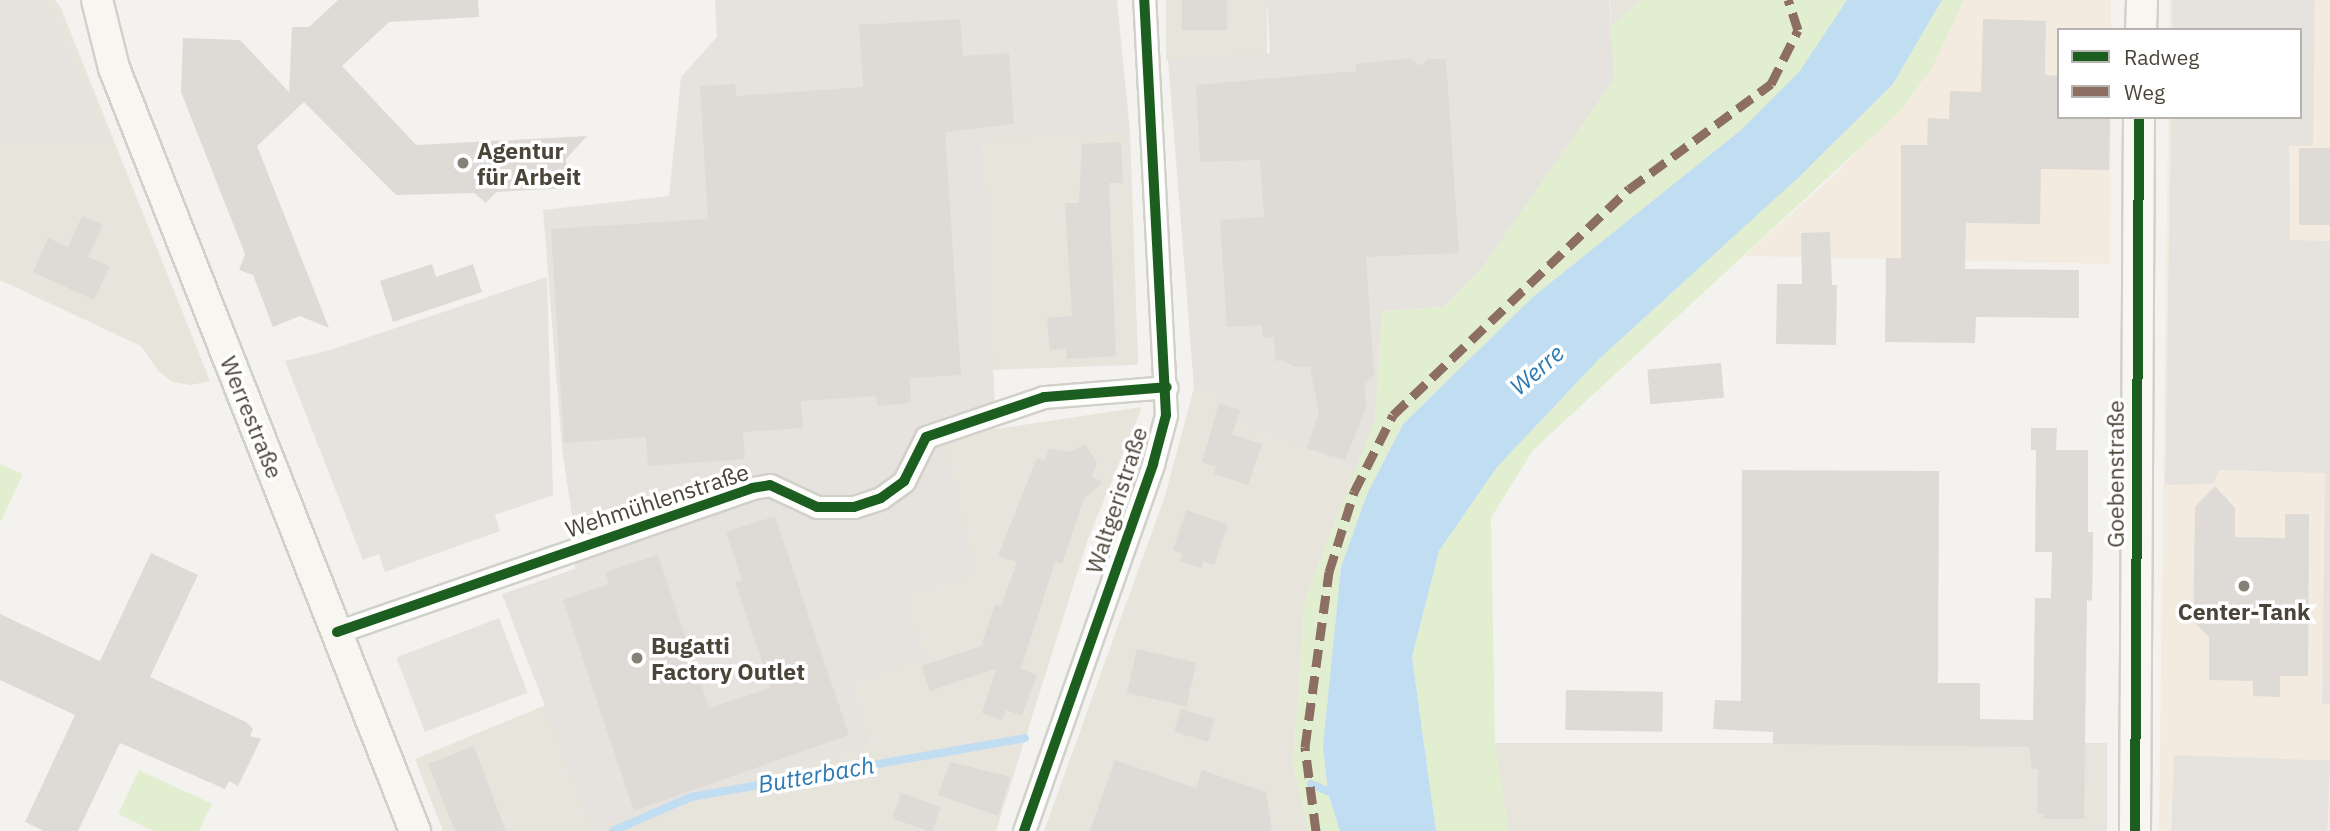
<!DOCTYPE html>
<html>
<head>
<meta charset="utf-8">
<style>
  body { margin:0 }
  #map { position:relative; width:2330px; height:831px; overflow:hidden; background:#f4f2ee; font-family:"IBM Plex Sans",sans-serif }
  div>[style] { position:absolute }
  .residential>* { inset:0; background:#e7e4dc; transform-origin:0 0 }
  .commercial>* { inset:0; background:#f3ebdf }
  .industrial>* { inset:0; background:#e6e2de }
  .green>* { inset:0; background:#e1eecf }
  .parking>* { inset:0; background:#e6e3df; transform-origin:0 0 }
  .water>* { inset:0; background:#c0ddf1 }
  .stream>* { height:8px; margin:-4px; padding:0 4px; transform-origin:4px; border-radius:4px; background:#c0ddf1 }
  .building>* { inset:0; background:#dedbd6; transform-origin:0 0 }
  .roads { filter:drop-shadow(2px 0 #d2d0cb) drop-shadow(-2px 0 #d2d0cb) drop-shadow(0 2px #d2d0cb) drop-shadow(0 -2px #d2d0cb) }
  .street>* { height:21px; margin:-10.5px; padding:0 10.5px; transform-origin:10.5px; border-radius:10.5px; background:#fdfdfc }
  .secondary>* { height:30px; margin:-15px; padding:0 15px; transform-origin:15px; border-radius:15px; background:#f7f6f1 }
  .quiet>* { height:9px; margin-top:-4.5px; transform-origin:0; background:repeating-linear-gradient(90deg,#8d6e63 0 18px,transparent 0 27px) }
  .cycleway>* { height:10px; margin:-5px; padding:0 5px; transform-origin:5px; border-radius:5px; background:#1b5e20 }
  .dots>* { width:19px; height:19px; translate:-50% -50%; box-sizing:border-box; border:4px solid #fff; border-radius:50% }
  span { translate:-50% -50%; white-space:nowrap; text-align:center; line-height:1.15; -webkit-text-stroke:7px #fff; paint-order:stroke }
  .poi-label { font-size:23px; color:#4b4439; font-weight:700 }
  .left { translate:0 -50%; text-align:left }
  .street-label { font-size:23px; color:#4b4439 }
  .water-label { font-size:24px; color:#2e7ab2; font-style:italic }
  .legend { position:absolute; left:2057px; top:28px; width:245px; height:91px; box-sizing:border-box; background:#fff; border:2px solid #b7b4b0; margin:0; padding:9px 12px; list-style:none; font-size:21px; color:#4b4439 }
  .legend li { display:flex; align-items:center; gap:14px; height:35px }
  .legend b { width:35px; border:2px solid #b7b4b0 }
</style>
</head>
<body>
<div id="map">
  <div class="residential">
    <div style="clip-path:polygon(0 0,55px 0,60px 6px,210px 381px,191px 385px,173px 382px,159px 372px,141px 346px,0 280px)"></div>
    <div style="left:1166px;top:0;width:101px;height:60px"></div>
    <div style="clip-path:polygon(1610px 0,1641px 0,1611px 27px)"></div>
    <div style="left:1130px;top:131px;width:234px;height:148px;rotate:88deg"></div>
    <div style="clip-path:polygon(1194px 388px,1248px 406px,1244px 425px,1356px 469px,1305px 600px,1293px 765px,1309px 831px,1044px 831px,1165px 496px)"></div>
    <div style="clip-path:polygon(1142px 407px,1088px 539px,996px 831px,607px 831px,871px 744px,853px 682px,905px 597px,974px 574px,942px 444px,996px 429px)"></div>
    <div style="clip-path:polygon(546px 705px,593px 831px,443px 831px,415px 759px)"></div>
    <div style="left:1495px;top:743px;width:612px;height:89px"></div>
  </div>
  <div class="commercial">
    <div style="clip-path:polygon(1964px 0,2111px 0,2111px 30px,2059px 30px,2059px 117px,2111px 117px,2110px 264px,1744px 256px,1837px 173px,1933px 66px)"></div>
    <div style="clip-path:polygon(2169px 0,2330px 0,2330px 831px,2159px 831px,2168px 117px,2300px 117px,2300px 30px,2169px 30px)"></div>
  </div>
  <div class="industrial">
    <div style="clip-path:polygon(715px 0,1117px 0,1130px 131px,982px 138px,996px 429px,943px 444px,975px 574px,905px 597px,923px 658px,853px 682px,871px 744px,607px 831px,593px 831px,502px 594px,575px 569px,575px 536px,562px 448px,543px 210px,669px 196px,681px 77px,717px 37px)"></div>
    <div style="clip-path:polygon(1267px 0,1609px 0,1614px 79px,1481px 269px,1444px 307px,1382px 311px,1375px 420px,1356px 469px,1244px 425px,1248px 406px,1194px 388px,1168px 60px,1270px 53px)"></div>
  </div>
  <div class="green">
    <div style="clip-path:polygon(1641px 0,1847px 0,1799px 72px,1741px 130px,1534px 296px,1403px 424px,1367px 494px,1341px 567px,1323px 746px,1328px 793px,1340px 831px,1309px 831px,1293px 766px,1305px 600px,1375px 420px,1382px 311px,1444px 307px,1481px 269px,1614px 79px,1611px 27px)"></div>
    <div style="clip-path:polygon(1942px 0,1964px 0,1933px 66px,1900px 111px,1533px 450px,1491px 518px,1495px 743px,1509px 831px,1436px 831px,1412px 657px,1439px 551px,1497px 467px,1599px 359px,1798px 178px,1893px 84px)"></div>
    <div style="clip-path:polygon(0 464px,23px 474px,0 523px)"></div>
    <div style="clip-path:polygon(139px 770px,212px 804px,199px 831px,154px 831px,118px 814px)"></div>
  </div>
  <div class="parking">
    <div style="clip-path:polygon(0 0,44px 0,107px 140px,0 144px)"></div>
    <div style="clip-path:polygon(969px 0,1115px 0,1119px 33px,967px 44px)"></div>
    <div style="clip-path:polygon(1467px 0,1609px 0,1614px 79px,1481px 269px)"></div>
    <div style="clip-path:polygon(2172px 0,2315px 0,2313px 146px,2289px 146px,2290px 240px,2330px 241px,2330px 704px,2322px 704px,2325px 473px,2219px 470px,2213px 484px,2165px 485px,2171px 117px,2300px 117px,2300px 30px,2172px 30px)"></div>
    <div style="left:1099px;top:42px;width:89px;height:82px;rotate:86deg"></div>
    <div style="clip-path:polygon(547px 277px,553px 495px,495px 515px,500px 531px,385px 572px,379px 554px,363px 560px,285px 361px,330px 350px)"></div>
    <div style="clip-path:polygon(940px 476px,966px 572px,900px 594px,918px 656px,835px 685px,781px 520px,829px 531px,861px 528px,898px 518px,926px 496px)"></div>
    <div style="clip-path:polygon(557px 592px,628px 810px,592px 823px,513px 609px)"></div>
    <div style="left:499px;top:618px;width:80px;height:110px;rotate:69deg"></div>
    <div style="left:2174px;top:755px;width:156px;height:76px;rotate:2deg"></div>
  </div>
  <div class="water">
    <div style="clip-path:polygon(1847px 0,1942px 0,1893px 84px,1798px 178px,1599px 359px,1497px 467px,1439px 551px,1412px 657px,1436px 831px,1340px 831px,1328px 793px,1323px 746px,1341px 567px,1367px 494px,1403px 424px,1534px 296px,1741px 130px,1799px 72px)"></div>
  </div>
  <div class="stream">
    <div style="left:1311px;top:784px;width:28px;rotate:23deg"></div>
    <div style="left:613px;top:831px;width:85px;rotate:-23.6deg"></div>
    <div style="left:691px;top:797px;width:339px;rotate:-10deg"></div>
  </div>
  <div class="building">
    <div style="clip-path:polygon(338px 0,478px 0,479px 17px,389px 22px,342px 66px,416px 145px,587px 136px,566px 159px,568px 188px,496px 192px,486px 203px,474px 193px,396px 195px,304px 102px,257px 146px,329px 328px,300px 316px,273px 327px,253px 275px,239px 270px,245px 254px,181px 92px,183px 38px,240px 40px,289px 92px,292px 27px,309px 27px)"></div>
    <div style="left:1182px;top:0;width:45px;height:30px"></div>
    <div style="clip-path:polygon(960px 19px,963px 56px,1009px 53px,1014px 124px,945px 132px,961px 375px,910px 378px,911px 403px,877px 406px,876px 396px,801px 401px,803px 428px,743px 432px,745px 459px,648px 466px,646px 437px,564px 443px,551px 229px,708px 219px,700px 86px,735px 84px,736px 96px,863px 87px,859px 25px)"></div>
    <div style="clip-path:polygon(1983px 19px,2046px 21px,2045px 75px,2059px 76px,2059px 117px,2110px 117px,2109px 170px,2041px 169px,2040px 224px,1966px 223px,1965px 269px,2079px 270px,2079px 318px,1976px 317px,1975px 343px,1885px 342px,1886px 258px,1901px 258px,1901px 145px,1927px 145px,1928px 118px,1949px 119px,1950px 91px,1981px 92px)"></div>
    <div style="clip-path:polygon(1411px 58px,1421px 66px,1427px 59px,1446px 59px,1459px 253px,1366px 257px,1374px 375px,1365px 384px,1366px 408px,1345px 460px,1307px 448px,1319px 412px,1310px 366px,1294px 367px,1284px 360px,1275px 361px,1274px 337px,1263px 338px,1262px 325px,1227px 327px,1220px 220px,1264px 217px,1260px 160px,1200px 162px,1196px 85px,1356px 71px,1356px 64px)"></div>
    <div style="clip-path:polygon(1121px 142px,1123px 183px,1109px 183px,1116px 356px,1067px 359px,1066px 349px,1050px 350px,1047px 318px,1072px 316px,1065px 203px,1079px 203px,1082px 144px)"></div>
    <div style="left:2299px;top:148px;width:31px;height:77px"></div>
    <div style="clip-path:polygon(82px 216px,103px 225px,88px 257px,110px 266px,94px 300px,33px 272px,48px 238px,68px 247px)"></div>
    <div style="clip-path:polygon(1830px 232px,1832px 285px,1837px 285px,1836px 345px,1776px 344px,1777px 284px,1802px 284px,1801px 233px)"></div>
    <div style="clip-path:polygon(432px 264px,436px 277px,473px 264px,482px 292px,393px 322px,380px 281px)"></div>
    <div style="left:1721px;top:363px;width:35px;height:74px;rotate:85deg"></div>
    <div style="clip-path:polygon(1219px 403px,1241px 410px,1232px 434px,1262px 444px,1248px 485px,1214px 474px,1216px 467px,1202px 462px)"></div>
    <div style="clip-path:polygon(2031px 428px,2057px 428px,2056px 450px,2088px 450px,2088px 532px,2093px 532px,2093px 552px,2092px 601px,2087px 600px,2084px 819px,2044px 819px,2044px 814px,2037px 813px,2038px 769px,2032px 769px,2029px 747px,1773px 744px,1773px 732px,1713px 729px,1715px 700px,1741px 701px,1742px 470px,1939px 471px,1938px 683px,1980px 683px,1980px 719px,2033px 720px,2035px 598px,2051px 598px,2052px 552px,2035px 552px,2036px 450px,2031px 450px)"></div>
    <div style="clip-path:polygon(1085px 445px,1097px 462px,1092px 477px,1103px 482px,1084px 499px,1062px 564px,1055px 562px,1021px 669px,1037px 675px,1022px 716px,1006px 710px,1002px 720px,982px 713px,996px 669px,930px 691px,921px 666px,981px 646px,995px 604px,1001px 606px,1017px 562px,998px 556px,1037px 458px,1045px 461px,1049px 448px,1069px 452px)"></div>
    <div style="clip-path:polygon(2215px 486px,2235px 508px,2235px 537px,2285px 538px,2285px 514px,2309px 514px,2308px 676px,2280px 676px,2280px 697px,2253px 696px,2253px 681px,2209px 680px,2209px 637px,2193px 621px,2195px 507px)"></div>
    <div style="clip-path:polygon(1186px 510px,1228px 525px,1214px 565px,1203px 561px,1201px 568px,1180px 561px,1183px 554px,1173px 550px)"></div>
    <div style="clip-path:polygon(775px 516px,849px 735px,634px 811px,563px 600px,609px 584px,605px 572px,658px 555px,709px 708px,771px 688px,735px 582px,742px 580px,726px 532px)"></div>
    <div style="clip-path:polygon(151px 553px,198px 575px,150px 677px,246px 722px,253px 729px,250px 736px,261px 739px,238px 786px,229px 781px,225px 789px,120px 743px,78px 831px,44px 831px,25px 822px,75px 715px,0 680px,0 614px,100px 661px)"></div>
    <div style="left:1137px;top:649px;width:61px;height:45px;rotate:13deg"></div>
    <div style="left:1566px;top:690px;width:97px;height:40px;rotate:1deg"></div>
    <div style="left:1181px;top:709px;width:35px;height:24px;rotate:16deg"></div>
    <div style="clip-path:polygon(474px 746px,490px 789px,506px 831px,455px 831px,428px 764px)"></div>
    <div style="clip-path:polygon(1115px 760px,1190px 786px,1196px 788px,1202px 770px,1266px 792px,1272px 831px,1090px 831px)"></div>
    <div style="clip-path:polygon(950px 762px,1011px 777px,998px 816px,938px 795px)"></div>
    <div style="left:901px;top:793px;width:42px;height:27px;rotate:19deg"></div>
  </div>
  <div class="roads">
    <div class="street">
      <div style="left:337px;top:632px;width:439px;rotate:-19.1deg"></div>
      <div style="left:752px;top:488px;width:18px;rotate:-9deg"></div>
      <div style="left:770px;top:485px;width:52px;rotate:25.1deg"></div>
      <div style="left:817px;top:507px;width:37px"></div>
      <div style="left:854px;top:507px;width:28px;rotate:-18deg"></div>
      <div style="left:881px;top:498px;width:29px;rotate:-36deg"></div>
      <div style="left:904px;top:481px;width:49px;rotate:-63.4deg"></div>
      <div style="left:926px;top:437px;width:125px;rotate:-18.7deg"></div>
      <div style="left:1044px;top:397px;width:123px;rotate:-4.6deg"></div>
      <div style="left:1024px;top:831px;width:389px;rotate:-70.6deg"></div>
      <div style="left:1153px;top:464px;width:51px;rotate:-75.1deg"></div>
      <div style="left:1166px;top:415px;width:416px;rotate:-93deg"></div>
    </div>
    <div class="secondary">
      <div style="left:97px;top:0;width:70px;rotate:76deg"></div>
      <div style="left:114px;top:68px;width:820px;rotate:68.47deg"></div>
      <div style="left:2141px;top:30px;width:30px;rotate:-88deg"></div>
      <div style="left:2135px;top:831px;width:714px;rotate:-89.68deg"></div>
    </div>
  </div>
  <div class="quiet">
    <div style="left:1316px;top:831px;width:85px;rotate:-97.5deg"></div>
    <div style="left:1305px;top:747px;width:177px;rotate:-82.2deg"></div>
    <div style="left:1329px;top:572px;width:84px;rotate:-72.6deg"></div>
    <div style="left:1354px;top:492px;width:86px;rotate:-63.1deg"></div>
    <div style="left:1393px;top:415px;width:327px;rotate:-43.8deg"></div>
    <div style="left:1629px;top:189px;width:177px;rotate:-36.5deg"></div>
    <div style="left:1771px;top:84px;width:60px;rotate:-63.4deg"></div>
    <div style="left:1798px;top:30px;width:32px;rotate:-108deg"></div>
  </div>
  <div class="cycleway">
    <div style="left:337px;top:632px;width:439px;rotate:-19.1deg"></div>
    <div style="left:752px;top:488px;width:18px;rotate:-9deg"></div>
    <div style="left:770px;top:485px;width:52px;rotate:25.1deg"></div>
    <div style="left:817px;top:507px;width:37px"></div>
    <div style="left:854px;top:507px;width:28px;rotate:-18deg"></div>
    <div style="left:881px;top:498px;width:29px;rotate:-36deg"></div>
    <div style="left:904px;top:481px;width:49px;rotate:-63.4deg"></div>
    <div style="left:926px;top:437px;width:125px;rotate:-18.7deg"></div>
    <div style="left:1044px;top:397px;width:123px;rotate:-4.6deg"></div>
    <div style="left:1024px;top:831px;width:389px;rotate:-70.6deg"></div>
    <div style="left:1153px;top:464px;width:51px;rotate:-75.1deg"></div>
    <div style="left:1166px;top:415px;width:416px;rotate:-93deg"></div>
    <div style="left:2135px;top:831px;width:714px;rotate:-89.68deg"></div>
  </div>
  <div class="dots">
    <div style="left:463px;top:163px;background:#868178"></div>
    <div style="left:2244px;top:586px;background:#868178"></div>
    <div style="left:637px;top:658px;background:#868178"></div>
  </div>
  <div class="poi-label">
    <span class="left" style="left:477px;top:163px">Agentur<br>für Arbeit</span>
    <span style="left:2244px;top:611px">Center-Tank</span>
    <span class="left" style="left:651px;top:658px">Bugatti<br>Factory Outlet</span>
  </div>
  <div class="street-label">
    <span style="left:252px;top:417px;rotate:68deg">Werrestraße</span>
    <span style="left:2115px;top:474px;rotate:-90deg">Goebenstraße</span>
    <span style="left:657px;top:500px;rotate:-18deg">Wehmühlenstraße</span>
    <span style="left:1116px;top:500px;rotate:-72deg">Waltgeristraße</span>
  </div>
  <div class="water-label">
    <span style="left:1537px;top:370px;rotate:-41deg">Werre</span>
    <span style="left:816px;top:775px;rotate:-10deg">Butterbach</span>
  </div>
  <ul class="legend">
  <li><b style="height:9px;background:#1b5e20"></b>Radweg</li>
  <li><b style="height:9px;background:#8d6e63"></b>Weg</li>
  </ul>
</div>
</body>
</html>
